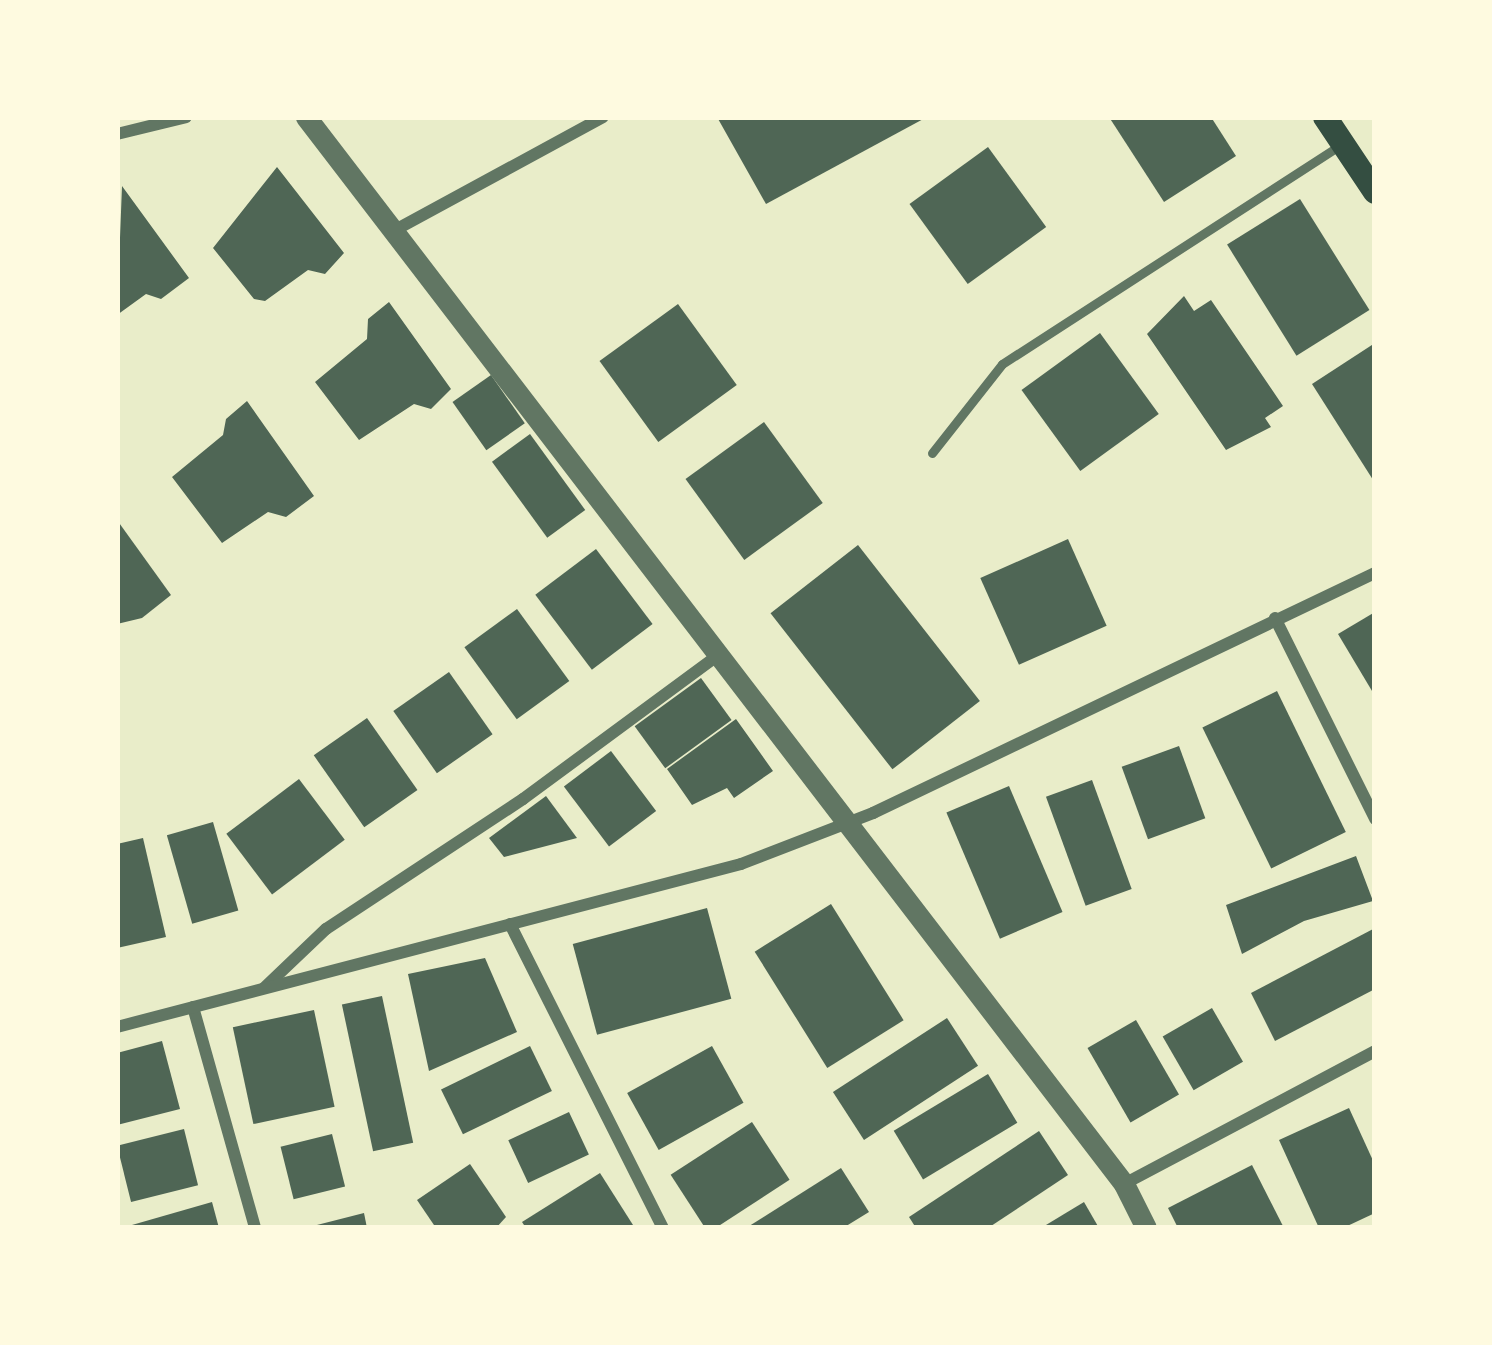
<!DOCTYPE html>
<html>
<head>
<meta charset="utf-8">
<style>
  body { margin:0 }
  #map { position:relative; width:1492px; height:1345px; overflow:hidden; background:#e9edc9; font-family:"Work Sans",sans-serif }
  div>[style] { position:absolute }
  .building>* { inset:0; background:#4f6655; transform-origin:0 0 }
  .service>* { height:9px; margin:-4.5px; padding:0 4.5px; transform-origin:4.5px; border-radius:4.5px; background:#617663 }
  .minor>* { height:12px; margin:-6px; padding:0 6px; transform-origin:6px; border-radius:6px; background:#617663 }
  .tertiary>* { height:21px; margin:-10.5px; padding:0 10.5px; transform-origin:10.5px; border-radius:10.5px; background:#617663 }
  .secondary>* { height:24px; margin:-12px; padding:0 12px; transform-origin:12px; border-radius:12px; background:#344e41 }
  span { translate:-50% -50%; white-space:nowrap; text-align:center; line-height:1.15; -webkit-text-stroke:12px #fefae0; paint-order:stroke }
  .frame { position:absolute; inset:0; border:120px solid #fefae0; pointer-events:none }
</style>
</head>
<body>
<div id="map">
  <div class="building">
    <div style="clip-path:polygon(717px 117px,927px 117px,766px 204px)"></div>
    <div style="clip-path:polygon(1109px 117px,1211px 117px,1236px 156px,1164px 202px)"></div>
    <div style="left:988px;top:147px;width:99px;height:97px;rotate:54deg"></div>
    <div style="clip-path:polygon(277px 167px,344px 253px,325px 274px,308px 270px,265px 301px,254px 299px,213px 248px)"></div>
    <div style="clip-path:polygon(122px 186px,189px 278px,161px 299px,146px 294px,117px 315px)"></div>
    <div style="left:1300px;top:199px;width:131px;height:86px;rotate:58deg"></div>
    <div style="clip-path:polygon(1184px 296px,1194px 311px,1211px 300px,1283px 406px,1265px 418px,1271px 427px,1226px 450px,1147px 334px)"></div>
    <div style="clip-path:polygon(389px 302px,451px 389px,431px 409px,414px 404px,359px 440px,315px 382px,367px 339px,368px 319px)"></div>
    <div style="left:678px;top:304px;width:100px;height:97px;rotate:54deg"></div>
    <div style="left:1100px;top:333px;width:100px;height:97px;rotate:54deg"></div>
    <div style="clip-path:polygon(1375px 343px,1375px 483px,1312px 384px)"></div>
    <div style="left:491px;top:375px;width:59px;height:47px;rotate:55deg"></div>
    <div style="clip-path:polygon(247px 401px,314px 496px,286px 517px,268px 512px,222px 543px,172px 477px,223px 435px,226px 419px)"></div>
    <div style="left:764px;top:422px;width:100px;height:97px;rotate:54deg"></div>
    <div style="left:530px;top:434px;width:94px;height:47px;rotate:54deg"></div>
    <div style="clip-path:polygon(117px 520px,171px 595px,142px 618px,117px 624px)"></div>
    <div style="left:1068px;top:539px;width:95px;height:96px;rotate:66deg"></div>
    <div style="left:858px;top:545px;width:198px;height:111px;rotate:52deg"></div>
    <div style="left:596px;top:549px;width:94px;height:76px;rotate:53deg"></div>
    <div style="left:517px;top:609px;width:89px;height:65px;rotate:54deg"></div>
    <div style="clip-path:polygon(1375px 612px,1375px 696px,1338px 634px)"></div>
    <div style="left:449px;top:672px;width:76px;height:68px;rotate:55deg"></div>
    <div style="left:701px;top:678px;width:52px;height:82px;rotate:54deg"></div>
    <div style="left:1277px;top:691px;width:157px;height:83px;rotate:64deg"></div>
    <div style="left:367px;top:718px;width:88px;height:65px;rotate:55deg"></div>
    <div style="clip-path:polygon(736px 719px,773px 771px,734px 798px,727px 788px,692px 805px,667px 769px)"></div>
    <div style="left:1179px;top:746px;width:77px;height:61px;rotate:70deg"></div>
    <div style="left:611px;top:751px;width:75px;height:59px;rotate:53deg"></div>
    <div style="left:299px;top:779px;width:76px;height:91px;rotate:53deg"></div>
    <div style="left:1092px;top:780px;width:116px;height:49px;rotate:70deg"></div>
    <div style="left:1009px;top:786px;width:137px;height:68px;rotate:67deg"></div>
    <div style="clip-path:polygon(546px 796px,577px 838px,504px 857px,489px 838px)"></div>
    <div style="left:213px;top:822px;width:92px;height:48px;rotate:74deg"></div>
    <div style="clip-path:polygon(143px 838px,166px 937px,117px 948px,117px 844px)"></div>
    <div style="clip-path:polygon(1356px 856px,1373px 901px,1304px 921px,1242px 954px,1226px 905px)"></div>
    <div style="left:831px;top:904px;width:137px;height:90px;rotate:58deg"></div>
    <div style="left:707px;top:908px;width:94px;height:139px;rotate:75deg"></div>
    <div style="clip-path:polygon(1375px 928px,1375px 989px,1275px 1041px,1251px 993px)"></div>
    <div style="clip-path:polygon(485px 958px,517px 1032px,429px 1071px,408px 974px)"></div>
    <div style="left:382px;top:996px;width:150px;height:41px;rotate:78deg"></div>
    <div style="left:1212px;top:1008px;width:62px;height:57px;rotate:60deg"></div>
    <div style="left:314px;top:1010px;width:99px;height:83px;rotate:78deg"></div>
    <div style="left:947px;top:1018px;width:57px;height:136px;rotate:57deg"></div>
    <div style="left:1136px;top:1020px;width:86px;height:56px;rotate:60deg"></div>
    <div style="clip-path:polygon(162px 1041px,180px 1109px,117px 1125px,117px 1053px)"></div>
    <div style="left:530px;top:1046px;width:50px;height:99px;rotate:64deg"></div>
    <div style="left:712px;top:1046px;width:65px;height:97px;rotate:61deg"></div>
    <div style="left:988px;top:1074px;width:57px;height:110px;rotate:59deg"></div>
    <div style="clip-path:polygon(1349px 1108px,1375px 1165px,1375px 1213px,1343px 1228px,1319px 1228px,1279px 1140px)"></div>
    <div style="left:569px;top:1112px;width:47px;height:67px;rotate:65deg"></div>
    <div style="left:752px;top:1122px;width:69px;height:97px;rotate:57deg"></div>
    <div style="left:184px;top:1129px;width:58px;height:69px;rotate:76deg"></div>
    <div style="clip-path:polygon(1039px 1131px,1068px 1175px,988px 1228px,916px 1228px,909px 1217px)"></div>
    <div style="left:332px;top:1134px;width:54px;height:53px;rotate:76deg"></div>
    <div style="clip-path:polygon(470px 1164px,506px 1217px,496px 1228px,436px 1228px,417px 1200px)"></div>
    <div style="clip-path:polygon(1252px 1165px,1284px 1228px,1178px 1228px,1168px 1208px)"></div>
    <div style="clip-path:polygon(841px 1168px,869px 1212px,843px 1228px,746px 1228px)"></div>
    <div style="clip-path:polygon(600px 1173px,633px 1225px,526px 1228px,522px 1222px)"></div>
    <div style="clip-path:polygon(212px 1202px,219px 1228px,125px 1228px,125px 1227px)"></div>
    <div style="clip-path:polygon(1084px 1202px,1099px 1228px,1041px 1228px)"></div>
    <div style="clip-path:polygon(364px 1213px,367px 1228px,313px 1228px,313px 1226px)"></div>
  </div>
  <div class="service">
    <div style="left:932px;top:453px;width:113px;rotate:-51.8deg"></div>
    <div style="left:1002px;top:364px;width:404px;rotate:-32.9deg"></div>
  </div>
  <div class="minor">
    <div style="left:117px;top:134px;width:71px;rotate:-13.8deg"></div>
    <div style="left:397px;top:229px;width:234px;rotate:-28.5deg"></div>
    <div style="left:1275px;top:618px;width:225px;rotate:63.5deg"></div>
    <div style="left:510px;top:924px;width:340px;rotate:63.3deg"></div>
    <div style="left:264px;top:988px;width:86px;rotate:-43.6deg"></div>
    <div style="left:326px;top:929px;width:236px;rotate:-33.4deg"></div>
    <div style="left:523px;top:799px;width:241px;rotate:-36.4deg"></div>
    <div style="left:193px;top:1007px;width:230px;rotate:74.3deg"></div>
    <div style="left:117px;top:1027px;width:645px;rotate:-14.64deg"></div>
    <div style="left:741px;top:864px;width:142px;rotate:-21.1deg"></div>
    <div style="left:873px;top:813px;width:556px;rotate:-25.55deg"></div>
    <div style="left:1124px;top:1184px;width:284px;rotate:-27.9deg"></div>
  </div>
  <div class="tertiary">
    <div style="left:306px;top:117px;width:1344px;rotate:52.52deg"></div>
    <div style="left:1124px;top:1184px;width:49px;rotate:63.4deg"></div>
  </div>
  <div class="secondary">
    <div style="left:1325px;top:117px;width:90px;rotate:56.3deg"></div>
  </div>
  <div class="frame"></div>
</div>
</body>
</html>
